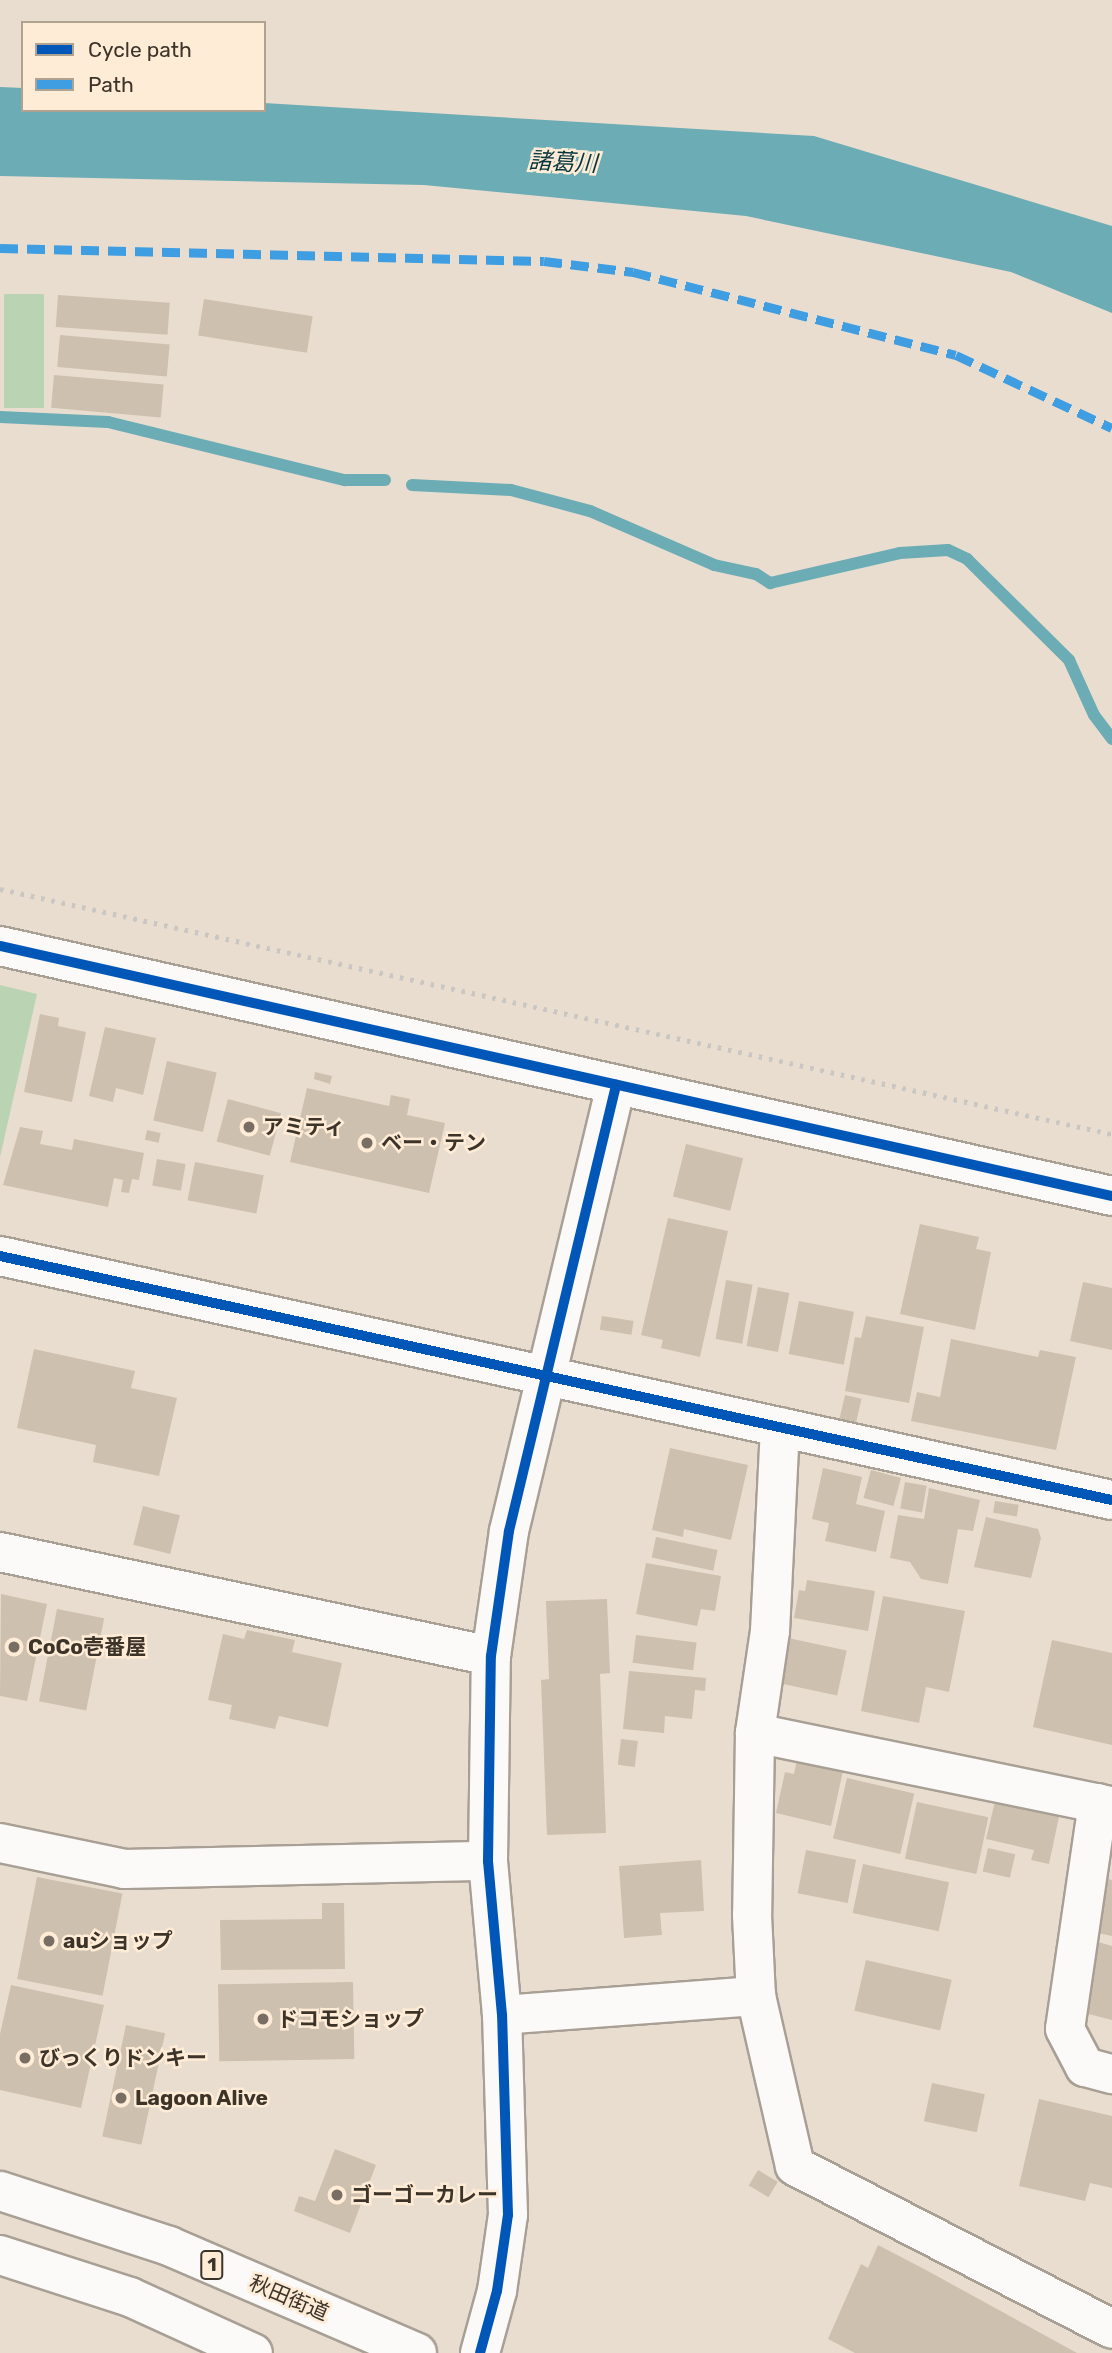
<!DOCTYPE html>
<html>
<head>
<meta charset="utf-8">
<style>
  body { margin:0 }
  #map { position:relative; width:1112px; height:2353px; overflow:hidden; background:#e9ddcf; font-family:Rubik,"Noto Sans JP",sans-serif }
  div>[style] { position:absolute }
  .green>* { inset:0; background:#b9d3b3; transform-origin:0 0 }
  .water>* { inset:0; background:#6cacb5 }
  .stream>* { height:12px; margin:-6px; padding:0 6px; transform-origin:6px; border-radius:6px; background:#6cacb5 }
  .building>* { inset:0; background:#cec0ae; transform-origin:0 0 }
  .roads { filter:drop-shadow(2px 0 #a89f95) drop-shadow(-2px 0 #a89f95) drop-shadow(0 2px #a89f95) drop-shadow(0 -2px #a89f95) }
  .street>* { height:38px; margin:-19px; padding:0 19px; transform-origin:19px; border-radius:19px; background:#fcfaf8 }
  .primary>* { height:38px; margin:-19px; padding:0 19px; transform-origin:19px; border-radius:19px; background:#fcfaf8 }
  .rail>* { height:5px; margin-top:-2.5px; transform-origin:0; background:repeating-linear-gradient(90deg,#cac7c3 0 3.5px,transparent 0 10.5px) }
  .quiet>* { height:9px; margin-top:-4.5px; transform-origin:0; background:repeating-linear-gradient(90deg,#3f9de1 0 18px,transparent 0 27px) }
  .cycleway>* { height:10px; margin:-5px; padding:0 5px; transform-origin:5px; border-radius:5px; background:#0057b8 }
  .dots>* { width:19px; height:19px; translate:-50% -50%; box-sizing:border-box; border:4px solid #feecd7; border-radius:50% }
  span { translate:-50% -50%; white-space:nowrap; text-align:center; line-height:1.15; -webkit-text-stroke:5px #feecd7; paint-order:stroke }
  .shield-label span { padding:2px 5px; background:#feecd7; border:2px solid; border-radius:5px; -webkit-text-stroke-width:0 }
  .shield-label { font-size:19px; color:#3c3329; font-weight:700 }
  .poi-label { font-size:21px; color:#3c3329; font-weight:700 }
  .left { translate:0 -50%; text-align:left }
  .street-label { font-size:21px; color:#3c3329 }
  .water-label { font-size:23px; color:#07353d; font-style:italic }
  .legend { position:absolute; left:21px; top:21px; width:245px; height:91px; box-sizing:border-box; background:#feecd7; border:2px solid #b0a291; margin:0; padding:9px 12px; list-style:none; font-size:21px; color:#3c3329 }
  .legend li { display:flex; align-items:center; gap:14px; height:35px }
  .legend b { width:35px; border:2px solid #b0a291 }
</style>
</head>
<body>
<div id="map">
  <div class="green">
    <div style="left:4px;top:294px;width:40px;height:114px"></div>
    <div style="clip-path:polygon(0 985px,37px 994px,0 1157px)"></div>
  </div>
  <div class="water">
    <div style="clip-path:polygon(0 87px,23px 88px,23px 110px,264px 110px,264px 103px,814px 136px,1112px 226px,1112px 313px,1011px 272px,746px 216px,424px 185px,0 176px)"></div>
  </div>
  <div class="stream">
    <div style="left:0;top:417px;width:108px;rotate:2.7deg"></div>
    <div style="left:108px;top:422px;width:244px;rotate:13.8deg"></div>
    <div style="left:345px;top:480px;width:40px"></div>
    <div style="left:412px;top:485px;width:99px;rotate:2.9deg"></div>
    <div style="left:511px;top:490px;width:82px;rotate:14.9deg"></div>
    <div style="left:590px;top:511px;width:135px;rotate:23.5deg"></div>
    <div style="left:714px;top:565px;width:43px;rotate:12.1deg"></div>
    <div style="left:756px;top:574px;width:17px;rotate:33deg"></div>
    <div style="left:770px;top:583px;width:133px;rotate:-13deg"></div>
    <div style="left:900px;top:553px;width:48px;rotate:-3.6deg"></div>
    <div style="left:948px;top:550px;width:21px;rotate:25deg"></div>
    <div style="left:967px;top:559px;width:144px;rotate:44.7deg"></div>
    <div style="left:1069px;top:660px;width:60px;rotate:65.6deg"></div>
    <div style="left:1094px;top:715px;width:30px;rotate:53deg"></div>
  </div>
  <div class="building">
    <div style="left:58px;top:295px;width:112px;height:32px;rotate:4deg"></div>
    <div style="left:204px;top:299px;width:110px;height:37px;rotate:9deg"></div>
    <div style="left:60px;top:335px;width:110px;height:32px;rotate:5deg"></div>
    <div style="left:54px;top:375px;width:110px;height:33px;rotate:5deg"></div>
    <div style="clip-path:polygon(40px 1014px,59px 1018px,58px 1026px,86px 1032px,72px 1102px,24px 1092px)"></div>
    <div style="clip-path:polygon(105px 1027px,156px 1038px,143px 1095px,116px 1088px,113px 1102px,89px 1096px)"></div>
    <div style="left:167px;top:1061px;width:51px;height:61px;rotate:13deg"></div>
    <div style="clip-path:polygon(315px 1072px,332px 1076px,330px 1084px,314px 1079px)"></div>
    <div style="clip-path:polygon(307px 1088px,389px 1106px,391px 1095px,410px 1099px,407px 1115px,445px 1123px,429px 1193px,290px 1162px)"></div>
    <div style="left:228px;top:1099px;width:55px;height:44px;rotate:15deg"></div>
    <div style="clip-path:polygon(20px 1127px,43px 1131px,40px 1144px,72px 1150px,74px 1139px,144px 1153px,139px 1180px,132px 1179px,129px 1193px,121px 1192px,123px 1180px,114px 1178px,108px 1207px,3px 1185px)"></div>
    <div style="left:147px;top:1130px;width:14px;height:10px;rotate:12deg"></div>
    <div style="left:686px;top:1144px;width:59px;height:54px;rotate:14deg"></div>
    <div style="left:157px;top:1159px;width:29px;height:27px;rotate:10deg"></div>
    <div style="left:195px;top:1162px;width:70px;height:39px;rotate:11deg"></div>
    <div style="clip-path:polygon(668px 1218px,728px 1231px,700px 1357px,661px 1348px,663px 1340px,641px 1335px)"></div>
    <div style="clip-path:polygon(920px 1224px,979px 1237px,976px 1249px,991px 1252px,975px 1330px,900px 1314px)"></div>
    <div style="left:726px;top:1280px;width:27px;height:60px;rotate:10deg"></div>
    <div style="clip-path:polygon(1083px 1282px,1112px 1288px,1112px 1350px,1070px 1341px)"></div>
    <div style="left:758px;top:1287px;width:32px;height:60px;rotate:11deg"></div>
    <div style="left:799px;top:1301px;width:56px;height:54px;rotate:11deg"></div>
    <div style="left:602px;top:1316px;width:32px;height:14px;rotate:9deg"></div>
    <div style="clip-path:polygon(866px 1316px,924px 1327px,909px 1403px,845px 1391px,855px 1337px,861px 1338px)"></div>
    <div style="clip-path:polygon(951px 1339px,1038px 1357px,1040px 1350px,1076px 1357px,1056px 1450px,911px 1421px,917px 1392px,940px 1397px)"></div>
    <div style="clip-path:polygon(34px 1349px,135px 1371px,131px 1388px,177px 1398px,159px 1476px,93px 1462px,96px 1445px,17px 1428px)"></div>
    <div style="left:845px;top:1395px;width:17px;height:28px;rotate:13deg"></div>
    <div style="clip-path:polygon(670px 1448px,748px 1465px,731px 1540px,684px 1529px,683px 1537px,652px 1530px)"></div>
    <div style="clip-path:polygon(823px 1468px,862px 1477px,856px 1504px,885px 1511px,876px 1552px,825px 1541px,829px 1523px,812px 1519px)"></div>
    <div style="left:871px;top:1470px;width:31px;height:29px;rotate:15deg"></div>
    <div style="left:905px;top:1482px;width:22px;height:27px;rotate:10deg"></div>
    <div style="clip-path:polygon(929px 1488px,980px 1500px,973px 1531px,958px 1529px,948px 1584px,921px 1579px,910px 1562px,890px 1558px,898px 1515px,924px 1519px)"></div>
    <div style="left:995px;top:1501px;width:24px;height:12px;rotate:9deg"></div>
    <div style="left:143px;top:1506px;width:38px;height:40px;rotate:14deg"></div>
    <div style="clip-path:polygon(986px 1517px,1038px 1529px,1041px 1538px,1031px 1578px,974px 1567px)"></div>
    <div style="left:656px;top:1537px;width:63px;height:21px;rotate:12deg"></div>
    <div style="clip-path:polygon(646px 1563px,721px 1576px,715px 1611px,701px 1609px,697px 1626px,636px 1614px)"></div>
    <div style="clip-path:polygon(807px 1580px,875px 1591px,868px 1631px,794px 1618px,799px 1590px,805px 1591px)"></div>
    <div style="clip-path:polygon(1px 1594px,47px 1604px,27px 1701px,0 1696px)"></div>
    <div style="clip-path:polygon(883px 1596px,965px 1611px,949px 1692px,926px 1687px,919px 1723px,861px 1711px)"></div>
    <div style="clip-path:polygon(607px 1599px,610px 1673px,600px 1674px,606px 1833px,547px 1835px,541px 1680px,549px 1679px,546px 1601px)"></div>
    <div style="left:57px;top:1609px;width:48px;height:94px;rotate:11deg"></div>
    <div style="clip-path:polygon(247px 1630px,295px 1640px,292px 1652px,342px 1663px,328px 1727px,279px 1716px,275px 1729px,229px 1719px,232px 1705px,208px 1700px,223px 1634px,244px 1639px)"></div>
    <div style="left:636px;top:1635px;width:61px;height:28px;rotate:7deg"></div>
    <div style="left:788px;top:1638px;width:60px;height:46px;rotate:12deg"></div>
    <div style="clip-path:polygon(1052px 1640px,1112px 1653px,1112px 1745px,1033px 1727px)"></div>
    <div style="clip-path:polygon(629px 1671px,706px 1678px,705px 1691px,695px 1690px,692px 1719px,665px 1716px,664px 1733px,623px 1729px)"></div>
    <div style="left:621px;top:1739px;width:17px;height:26px;rotate:7deg"></div>
    <div style="clip-path:polygon(798px 1755px,844px 1766px,831px 1826px,776px 1813px,785px 1772px,794px 1774px)"></div>
    <div style="left:847px;top:1778px;width:69px;height:62px;rotate:13deg"></div>
    <div style="clip-path:polygon(996px 1797px,1060px 1812px,1049px 1864px,1031px 1860px,1034px 1850px,986px 1839px)"></div>
    <div style="left:917px;top:1802px;width:73px;height:58px;rotate:12deg"></div>
    <div style="left:988px;top:1848px;width:28px;height:24px;rotate:13deg"></div>
    <div style="left:806px;top:1850px;width:51px;height:44px;rotate:11deg"></div>
    <div style="clip-path:polygon(701px 1860px,704px 1911px,660px 1913px,662px 1935px,624px 1938px,619px 1866px)"></div>
    <div style="left:863px;top:1864px;width:88px;height:50px;rotate:12deg"></div>
    <div style="left:37px;top:1877px;width:87px;height:104px;rotate:11deg"></div>
    <div style="clip-path:polygon(1100px 1877px,1112px 1880px,1112px 1936px,1089px 1931px)"></div>
    <div style="clip-path:polygon(322px 1903px,344px 1903px,345px 1969px,221px 1970px,220px 1920px,322px 1919px)"></div>
    <div style="clip-path:polygon(1091px 1940px,1112px 1946px,1112px 2020px,1073px 2010px)"></div>
    <div style="left:866px;top:1960px;width:88px;height:52px;rotate:13deg"></div>
    <div style="left:353px;top:1982px;width:77px;height:135px;rotate:89deg"></div>
    <div style="clip-path:polygon(11px 1985px,104px 2005px,81px 2108px,0 2090px,0 2034px)"></div>
    <div style="left:126px;top:2025px;width:40px;height:114px;rotate:12deg"></div>
    <div style="left:932px;top:2083px;width:54px;height:39px;rotate:12deg"></div>
    <div style="clip-path:polygon(1039px 2099px,1112px 2116px,1112px 2188px,1090px 2183px,1085px 2201px,1019px 2186px)"></div>
    <div style="clip-path:polygon(335px 2149px,376px 2165px,350px 2233px,294px 2211px,299px 2196px,315px 2201px)"></div>
    <div style="left:758px;top:2170px;width:23px;height:18px;rotate:31deg"></div>
    <div style="clip-path:polygon(878px 2245px,926px 2270px,1077px 2353px,855px 2353px,828px 2339px,861px 2264px,868px 2268px)"></div>
  </div>
  <div class="roads">
    <div class="street">
      <div style="left:0;top:946px;width:1140px;rotate:12.67deg"></div>
      <div style="left:0;top:1256px;width:1138px;rotate:12.38deg"></div>
      <div style="left:780px;top:1427px;width:204px;rotate:92.8deg"></div>
      <div style="left:770px;top:1631px;width:103px;rotate:98.4deg"></div>
      <div style="left:755px;top:1733px;width:182px;rotate:90.9deg"></div>
      <div style="left:752px;top:1915px;width:81px;rotate:87.2deg"></div>
      <div style="left:756px;top:1996px;width:174px;rotate:77.1deg"></div>
      <div style="left:795px;top:2166px;width:356px;rotate:27.2deg"></div>
      <div style="left:0;top:1552px;width:502px;rotate:11.96deg"></div>
      <div style="left:755px;top:1733px;width:364px;rotate:11.6deg"></div>
      <div style="left:1098px;top:1803px;width:228px;rotate:98.3deg"></div>
      <div style="left:1065px;top:2029px;width:43px;rotate:62.2deg"></div>
      <div style="left:1085px;top:2067px;width:28px;rotate:15deg"></div>
      <div style="left:0;top:1843px;width:127px;rotate:11.8deg"></div>
      <div style="left:124px;top:1869px;width:364px;rotate:-1.3deg"></div>
      <div style="left:502px;top:2015px;width:255px;rotate:-4.3deg"></div>
      <div style="left:480px;top:2353px;width:64px;rotate:-74.7deg"></div>
      <div style="left:497px;top:2291px;width:77px;rotate:-81.8deg"></div>
      <div style="left:508px;top:2215px;width:200px;rotate:-91.7deg"></div>
      <div style="left:502px;top:2015px;width:155px;rotate:-95.2deg"></div>
      <div style="left:488px;top:1861px;width:205px;rotate:-89.2deg"></div>
      <div style="left:491px;top:1656px;width:126px;rotate:-81.8deg"></div>
      <div style="left:509px;top:1531px;width:459px;rotate:-76.5deg"></div>
    </div>
    <div class="primary">
      <div style="left:0;top:2191px;width:178px;rotate:18deg"></div>
      <div style="left:169px;top:2246px;width:270px;rotate:23.3deg"></div>
      <div style="left:0;top:2255px;width:137px;rotate:17.9deg"></div>
      <div style="left:130px;top:2297px;width:135px;rotate:24.5deg"></div>
    </div>
  </div>
  <div class="rail">
    <div style="left:0;top:889px;width:1139px;rotate:12.43deg"></div>
  </div>
  <div class="quiet">
    <div style="left:0;top:248px;width:544px;rotate:1.37deg"></div>
    <div style="left:544px;top:261px;width:90px;rotate:7deg"></div>
    <div style="left:633px;top:272px;width:333px;rotate:14.4deg"></div>
    <div style="left:956px;top:355px;width:172px;rotate:25.1deg"></div>
  </div>
  <div class="cycleway">
    <div style="left:0;top:946px;width:1140px;rotate:12.67deg"></div>
    <div style="left:0;top:1256px;width:1138px;rotate:12.38deg"></div>
    <div style="left:480px;top:2353px;width:64px;rotate:-74.7deg"></div>
    <div style="left:497px;top:2291px;width:77px;rotate:-81.8deg"></div>
    <div style="left:508px;top:2215px;width:200px;rotate:-91.7deg"></div>
    <div style="left:502px;top:2015px;width:155px;rotate:-95.2deg"></div>
    <div style="left:488px;top:1861px;width:205px;rotate:-89.2deg"></div>
    <div style="left:491px;top:1656px;width:126px;rotate:-81.8deg"></div>
    <div style="left:509px;top:1531px;width:459px;rotate:-76.5deg"></div>
  </div>
  <div class="dots">
    <div style="left:249px;top:1127px;background:#796e63"></div>
    <div style="left:367px;top:1143px;background:#796e63"></div>
    <div style="left:14px;top:1647px;background:#796e63"></div>
    <div style="left:49px;top:1941px;background:#796e63"></div>
    <div style="left:263px;top:2019px;background:#796e63"></div>
    <div style="left:25px;top:2058px;background:#796e63"></div>
    <div style="left:121px;top:2098px;background:#796e63"></div>
    <div style="left:337px;top:2195px;background:#796e63"></div>
  </div>
  <div class="shield-label">
    <span style="left:212px;top:2265px">1</span>
  </div>
  <div class="poi-label">
    <span class="left" style="left:263px;top:1127px">アミティ</span>
    <span class="left" style="left:381px;top:1143px">ベー・テン</span>
    <span class="left" style="left:28px;top:1647px">CoCo壱番屋</span>
    <span class="left" style="left:63px;top:1941px">auショップ</span>
    <span class="left" style="left:277px;top:2019px">ドコモショップ</span>
    <span class="left" style="left:39px;top:2058px">びっくりドンキー</span>
    <span class="left" style="left:135px;top:2098px">Lagoon Alive</span>
    <span class="left" style="left:351px;top:2195px">ゴーゴーカレー</span>
  </div>
  <div class="street-label">
    <span style="left:289px;top:2298px;rotate:23deg">秋田街道</span>
  </div>
  <div class="water-label">
    <span style="left:563px;top:162px;rotate:3deg">諸葛川</span>
  </div>
  <ul class="legend">
  <li><b style="height:9px;background:#0057b8"></b>Cycle path</li>
  <li><b style="height:9px;background:#3f9de1"></b>Path</li>
  </ul>
</div>
</body>
</html>
